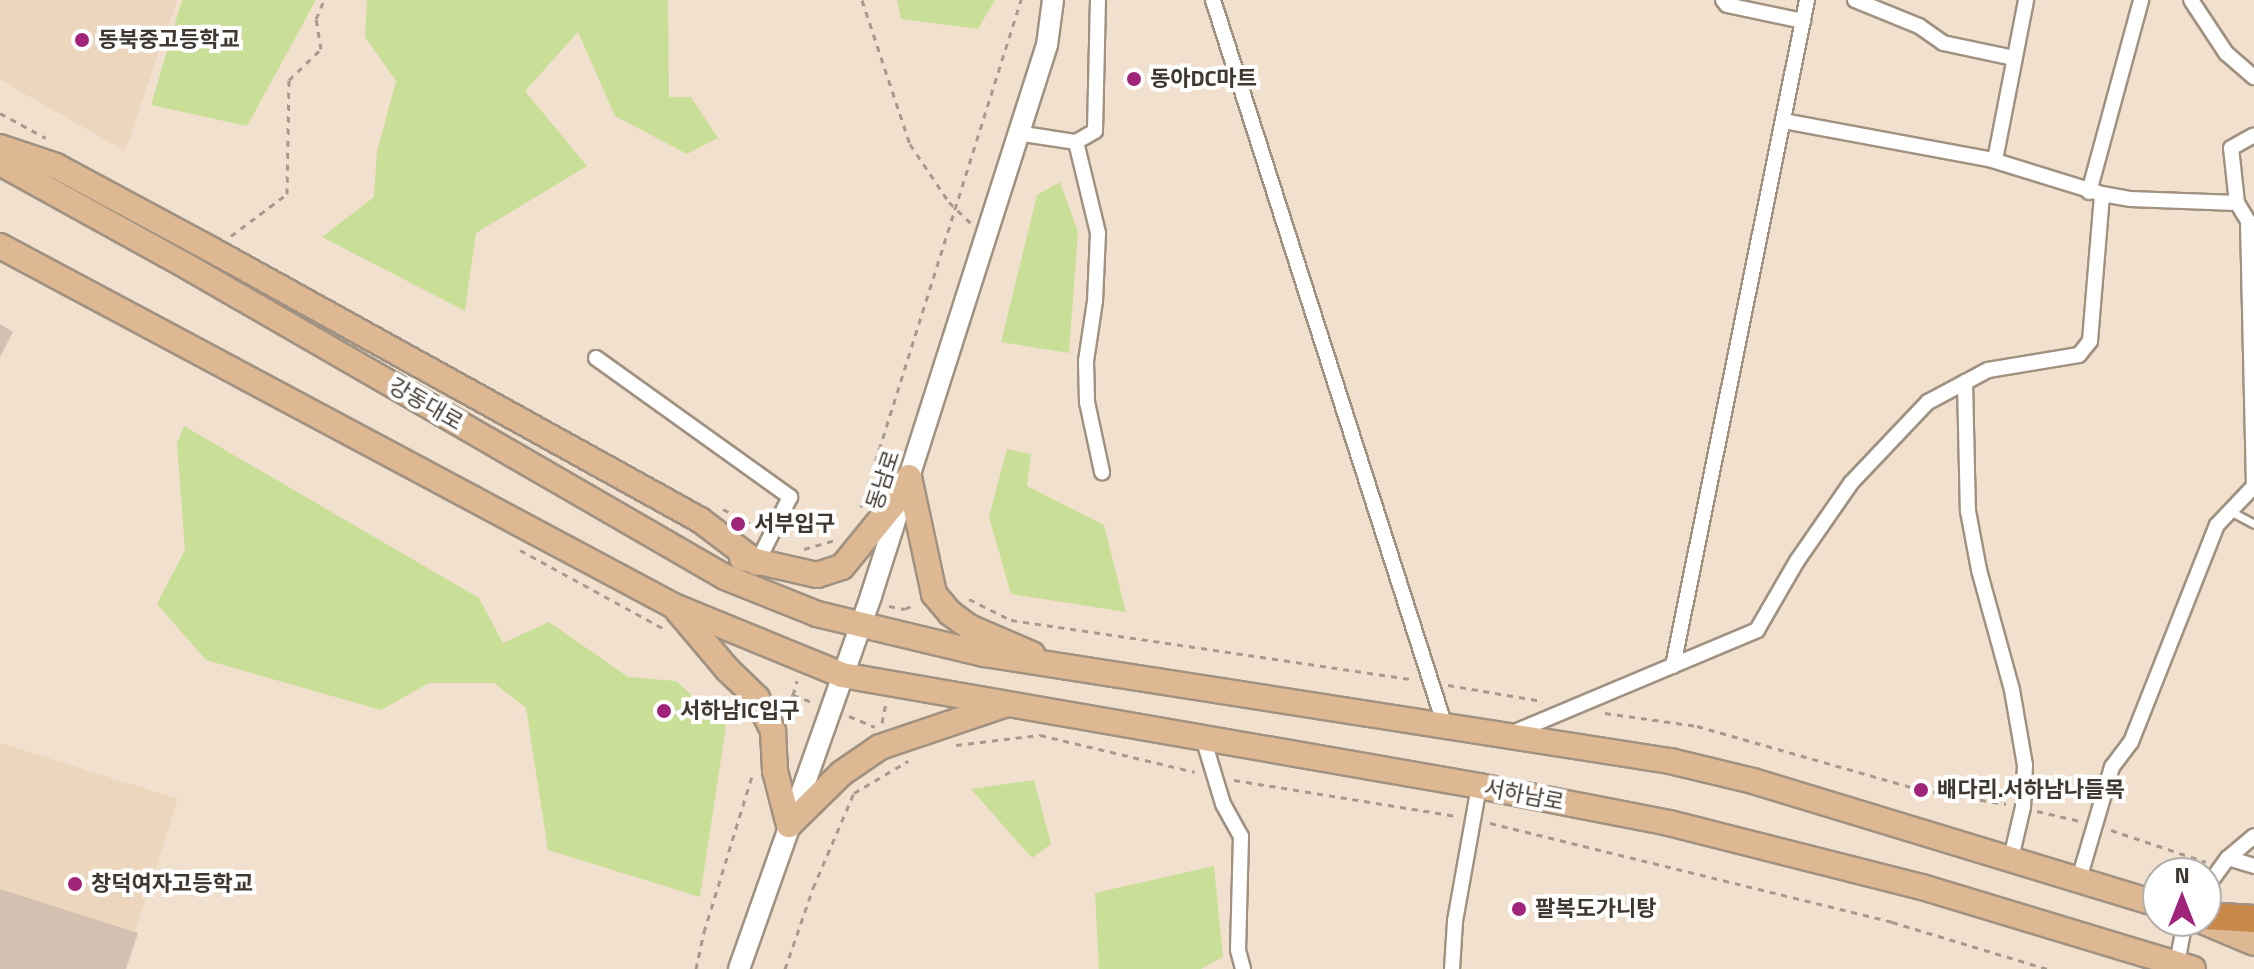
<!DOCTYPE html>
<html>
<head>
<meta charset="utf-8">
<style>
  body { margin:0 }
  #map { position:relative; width:2254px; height:969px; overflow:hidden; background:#f1e0cd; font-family:"Titillium Web","Noto Sans KR",sans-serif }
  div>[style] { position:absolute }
  .built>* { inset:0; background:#ecd6bd }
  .green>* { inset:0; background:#c9df98 }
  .building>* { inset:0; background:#d4c0b1 }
  .path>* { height:3px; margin-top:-1.5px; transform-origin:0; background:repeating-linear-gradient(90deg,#a79a8c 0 6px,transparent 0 12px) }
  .roads { filter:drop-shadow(2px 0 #a09180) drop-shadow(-2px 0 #a09180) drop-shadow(0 2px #a09180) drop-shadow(0 -2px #a09180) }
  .service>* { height:7px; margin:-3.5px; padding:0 3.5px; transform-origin:3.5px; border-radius:3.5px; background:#fff }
  .minor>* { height:14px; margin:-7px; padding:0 7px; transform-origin:7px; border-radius:7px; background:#fff }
  .secondary>* { height:20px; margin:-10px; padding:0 10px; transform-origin:10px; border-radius:10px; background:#fff }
  .primary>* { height:24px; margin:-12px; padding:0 12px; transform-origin:12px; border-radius:12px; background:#ddb892 }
  .motorway>* { height:26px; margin:-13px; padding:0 13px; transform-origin:13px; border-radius:13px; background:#c7884a }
  .dots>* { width:22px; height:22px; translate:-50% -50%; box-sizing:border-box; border:4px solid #fff; border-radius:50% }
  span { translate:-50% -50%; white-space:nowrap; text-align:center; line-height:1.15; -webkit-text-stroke:8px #fff; paint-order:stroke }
  .poi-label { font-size:22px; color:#3f3831; font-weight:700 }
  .left { translate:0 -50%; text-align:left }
  .street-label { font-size:22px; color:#3f3831 }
  .north { position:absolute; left:2142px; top:857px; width:80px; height:80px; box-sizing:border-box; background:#fff; border:2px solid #b2afad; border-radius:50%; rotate:0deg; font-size:22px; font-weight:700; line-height:32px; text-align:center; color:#3f3831 }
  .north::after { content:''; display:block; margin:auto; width:28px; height:36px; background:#a0257a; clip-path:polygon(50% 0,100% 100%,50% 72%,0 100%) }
</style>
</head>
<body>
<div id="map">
  <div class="built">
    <div style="clip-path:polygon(0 0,177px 0,125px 151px,0 80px)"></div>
    <div style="clip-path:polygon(0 743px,178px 799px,123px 969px,0 969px)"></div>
  </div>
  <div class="green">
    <div style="clip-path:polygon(182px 0,316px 0,247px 126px,151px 105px)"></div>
    <div style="clip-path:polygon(367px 0,668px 0,669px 97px,691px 97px,718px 138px,687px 154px,615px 116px,578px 32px,525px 91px,587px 166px,476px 233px,465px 311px,322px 237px,374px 197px,377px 152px,396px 81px,365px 37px)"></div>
    <div style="clip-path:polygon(897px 0,995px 0,978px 29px,901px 19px)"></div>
    <div style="clip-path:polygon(1060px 182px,1078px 232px,1069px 353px,1001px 342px,1037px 195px)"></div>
    <div style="clip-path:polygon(184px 426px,479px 598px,503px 643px,549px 622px,628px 677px,676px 681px,726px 726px,700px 897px,548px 850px,526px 708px,494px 683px,429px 683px,381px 710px,206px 660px,157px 604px,185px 550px,177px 443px)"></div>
    <div style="clip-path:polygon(1007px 449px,1031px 454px,1027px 486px,1104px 525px,1126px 612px,1011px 594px,989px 517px)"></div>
    <div style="clip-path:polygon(1034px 780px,1051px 844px,1032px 858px,971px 789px)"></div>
    <div style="clip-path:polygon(1214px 866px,1223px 957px,1201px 969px,1099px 969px,1095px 893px)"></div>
  </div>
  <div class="building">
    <div style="clip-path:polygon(0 324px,13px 332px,0 357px)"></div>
    <div style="clip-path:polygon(0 889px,138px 933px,126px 969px,0 969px)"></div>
  </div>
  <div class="path">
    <div style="left:862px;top:0;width:152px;rotate:71.6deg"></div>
    <div style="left:910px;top:144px;width:70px;rotate:56.1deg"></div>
    <div style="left:949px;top:202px;width:30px;rotate:44deg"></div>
    <div style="left:0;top:113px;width:52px;rotate:28.5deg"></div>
    <div style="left:231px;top:236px;width:70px;rotate:-36.9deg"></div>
    <div style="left:287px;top:194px;width:114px;rotate:-89deg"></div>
    <div style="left:289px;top:80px;width:45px;rotate:-44.1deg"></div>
    <div style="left:321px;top:49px;width:30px;rotate:-99deg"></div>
    <div style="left:316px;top:19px;width:21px;rotate:-67deg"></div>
    <div style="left:861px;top:507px;width:532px;rotate:-72.49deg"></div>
    <div style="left:723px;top:509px;width:40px;rotate:28deg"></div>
    <div style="left:804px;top:549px;width:32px;rotate:-16deg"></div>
    <div style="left:520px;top:550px;width:164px;rotate:28.7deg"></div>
    <div style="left:969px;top:599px;width:47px;rotate:26.6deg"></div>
    <div style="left:1011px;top:620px;width:405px;rotate:8.4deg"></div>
    <div style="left:889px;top:606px;width:16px;rotate:11deg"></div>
    <div style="left:905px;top:609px;width:11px;rotate:-27deg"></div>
    <div style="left:1448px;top:685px;width:96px;rotate:9.6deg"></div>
    <div style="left:793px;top:695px;width:20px;rotate:20deg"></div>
    <div style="left:781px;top:702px;width:14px;rotate:-30deg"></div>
    <div style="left:793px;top:695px;width:15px;rotate:-74deg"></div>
    <div style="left:1605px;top:713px;width:93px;rotate:8deg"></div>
    <div style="left:1697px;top:726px;width:233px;rotate:15.9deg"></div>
    <div style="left:1921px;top:790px;width:86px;rotate:9.4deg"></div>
    <div style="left:849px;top:716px;width:28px;rotate:23deg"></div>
    <div style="left:882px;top:723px;width:20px;rotate:-79deg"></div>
    <div style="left:956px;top:745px;width:85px;rotate:-6.8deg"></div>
    <div style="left:1040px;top:735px;width:159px;rotate:13.4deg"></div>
    <div style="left:1234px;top:780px;width:225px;rotate:9.2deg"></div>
    <div style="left:2037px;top:811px;width:44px;rotate:13.1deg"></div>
    <div style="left:1490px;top:823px;width:414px;rotate:13.8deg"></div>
    <div style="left:1892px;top:922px;width:163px;rotate:16.8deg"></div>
    <div style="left:2111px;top:830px;width:100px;rotate:18.6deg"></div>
    <div style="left:696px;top:969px;width:38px;rotate:-78deg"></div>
    <div style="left:704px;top:932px;width:166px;rotate:-72.9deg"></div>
    <div style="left:785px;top:969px;width:86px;rotate:-70.9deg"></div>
    <div style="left:813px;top:888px;width:103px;rotate:-66.7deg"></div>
    <div style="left:854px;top:793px;width:63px;rotate:-30.7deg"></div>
  </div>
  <div class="roads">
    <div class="service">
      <div style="left:2230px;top:511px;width:27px;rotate:28deg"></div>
    </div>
    <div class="minor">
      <div style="left:1213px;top:0;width:762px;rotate:72.28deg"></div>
      <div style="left:1723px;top:0;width:6px;rotate:51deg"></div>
      <div style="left:1727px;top:5px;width:78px;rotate:11.9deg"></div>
      <div style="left:1855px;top:0;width:69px;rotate:22.1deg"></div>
      <div style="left:1919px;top:26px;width:29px;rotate:35deg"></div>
      <div style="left:1943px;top:43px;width:73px;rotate:11.9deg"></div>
      <div style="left:2191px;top:0;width:64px;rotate:56.6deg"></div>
      <div style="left:2226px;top:53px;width:37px;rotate:41deg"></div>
      <div style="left:1783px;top:121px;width:209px;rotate:10.5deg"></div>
      <div style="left:1989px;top:159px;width:118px;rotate:17.2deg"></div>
      <div style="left:2102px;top:194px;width:28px;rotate:10deg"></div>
      <div style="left:2130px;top:199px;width:107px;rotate:2.1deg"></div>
      <div style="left:1017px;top:133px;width:60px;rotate:8.7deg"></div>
      <div style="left:1076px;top:142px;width:22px;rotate:-30deg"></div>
      <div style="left:1095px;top:131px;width:131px;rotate:-88.7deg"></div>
      <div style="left:1076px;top:142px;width:94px;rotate:76.4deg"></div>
      <div style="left:1098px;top:233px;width:68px;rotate:92.5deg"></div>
      <div style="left:1095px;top:301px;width:61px;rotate:98.5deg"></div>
      <div style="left:1086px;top:361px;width:41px;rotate:88.6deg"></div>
      <div style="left:1087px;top:402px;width:72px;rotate:77.9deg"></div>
      <div style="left:1995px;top:160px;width:163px;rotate:-79deg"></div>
      <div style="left:2089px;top:192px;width:199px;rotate:-74.8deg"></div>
      <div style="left:596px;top:358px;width:239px;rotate:35.6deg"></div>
      <div style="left:790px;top:497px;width:74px;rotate:116.6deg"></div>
      <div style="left:1965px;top:382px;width:129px;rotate:88.7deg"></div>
      <div style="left:1968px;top:511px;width:60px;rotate:79.4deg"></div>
      <div style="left:1979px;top:570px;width:124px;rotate:74.6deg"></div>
      <div style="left:2012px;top:690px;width:76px;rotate:80.2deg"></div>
      <div style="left:2025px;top:765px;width:42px;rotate:92.7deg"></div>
      <div style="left:2023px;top:807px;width:52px;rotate:103.2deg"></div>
      <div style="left:1673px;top:666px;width:679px;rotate:-78.62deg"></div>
      <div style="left:1510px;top:734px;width:268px;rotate:-22.8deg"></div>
      <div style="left:1757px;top:630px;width:80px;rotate:-59.9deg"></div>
      <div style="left:1797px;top:561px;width:95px;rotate:-55.3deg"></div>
      <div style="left:1851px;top:483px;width:112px;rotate:-46.5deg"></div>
      <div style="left:1928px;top:402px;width:68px;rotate:-28.1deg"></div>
      <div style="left:1988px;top:370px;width:92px;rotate:-9.4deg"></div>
      <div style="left:2079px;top:355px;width:18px;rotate:-52deg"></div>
      <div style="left:2090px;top:341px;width:147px;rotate:-85.3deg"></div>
      <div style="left:1203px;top:738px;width:69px;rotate:73.1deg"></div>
      <div style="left:1223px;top:804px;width:37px;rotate:61deg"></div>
      <div style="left:1241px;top:836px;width:114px;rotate:91.5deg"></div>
      <div style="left:1238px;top:950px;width:20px;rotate:75deg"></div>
      <div style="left:2228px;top:858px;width:27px;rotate:17deg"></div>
      <div style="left:2079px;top:879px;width:117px;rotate:-73.6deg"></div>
      <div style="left:2112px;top:767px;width:31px;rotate:-53deg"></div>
      <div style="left:2131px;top:742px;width:233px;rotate:-68.4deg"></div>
      <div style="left:2217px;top:525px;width:54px;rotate:-46.5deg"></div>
      <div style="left:2254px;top:486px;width:265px;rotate:-91.3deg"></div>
      <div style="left:2248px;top:221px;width:21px;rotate:-121deg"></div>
      <div style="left:2237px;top:203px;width:55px;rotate:-96.2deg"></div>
      <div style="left:2231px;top:148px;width:26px;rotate:-29deg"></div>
      <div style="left:2206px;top:888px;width:37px;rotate:-54deg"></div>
      <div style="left:2228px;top:858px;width:34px;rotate:-40deg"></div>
      <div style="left:1452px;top:969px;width:48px;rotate:-86.4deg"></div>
      <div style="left:1455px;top:921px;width:137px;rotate:-79.9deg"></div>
      <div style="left:2176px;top:969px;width:49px;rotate:-79.4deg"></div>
    </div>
    <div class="secondary">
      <div style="left:739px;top:969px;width:396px;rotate:-70.5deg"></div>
      <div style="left:871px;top:596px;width:578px;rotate:-72.29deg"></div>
      <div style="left:1047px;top:45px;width:45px;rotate:-82.4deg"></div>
    </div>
    <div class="primary">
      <div style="left:0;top:147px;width:59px;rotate:18.7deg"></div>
      <div style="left:56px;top:166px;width:177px;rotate:28.3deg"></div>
      <div style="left:212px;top:250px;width:558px;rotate:28.95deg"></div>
      <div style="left:700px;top:520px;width:71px;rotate:37deg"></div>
      <div style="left:0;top:163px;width:217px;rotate:28.9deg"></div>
      <div style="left:190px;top:268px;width:618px;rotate:30.01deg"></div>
      <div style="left:725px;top:577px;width:99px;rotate:21.9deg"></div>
      <div style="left:817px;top:614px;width:172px;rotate:13.5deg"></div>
      <div style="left:984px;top:654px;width:694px;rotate:8.87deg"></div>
      <div style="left:1670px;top:761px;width:85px;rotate:13.5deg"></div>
      <div style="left:1753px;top:781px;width:423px;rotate:16.9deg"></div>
      <div style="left:0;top:246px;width:764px;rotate:28.11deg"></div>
      <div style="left:674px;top:606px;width:182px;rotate:22.3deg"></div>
      <div style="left:842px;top:675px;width:647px;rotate:9.88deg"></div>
      <div style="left:1479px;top:786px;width:194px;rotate:11deg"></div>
      <div style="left:1669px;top:823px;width:261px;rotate:14.2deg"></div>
      <div style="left:1922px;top:887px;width:283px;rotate:16.8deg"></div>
      <div style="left:909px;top:477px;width:120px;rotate:77.9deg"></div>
      <div style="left:934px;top:594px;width:25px;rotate:50deg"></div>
      <div style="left:950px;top:613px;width:24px;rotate:36deg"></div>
      <div style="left:969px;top:627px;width:69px;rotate:23.2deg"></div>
      <div style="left:742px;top:558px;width:77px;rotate:12.8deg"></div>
      <div style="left:817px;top:575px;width:26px;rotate:-18deg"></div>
      <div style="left:842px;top:567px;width:98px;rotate:-50.8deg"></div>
      <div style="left:678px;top:611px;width:76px;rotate:49.8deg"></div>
      <div style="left:727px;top:669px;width:42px;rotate:44deg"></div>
      <div style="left:757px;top:698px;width:37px;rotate:64deg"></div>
      <div style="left:773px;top:731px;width:40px;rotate:87.1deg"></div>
      <div style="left:775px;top:771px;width:56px;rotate:75.5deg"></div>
      <div style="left:789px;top:825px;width:74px;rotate:-44.5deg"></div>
      <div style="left:842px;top:773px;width:46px;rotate:-34.4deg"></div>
      <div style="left:880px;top:747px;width:128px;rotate:-18.7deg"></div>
      <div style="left:2202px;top:921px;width:56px;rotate:22.9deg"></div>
    </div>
    <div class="motorway">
      <div style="left:2206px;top:916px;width:48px;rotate:3.6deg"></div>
    </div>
  </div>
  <div class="dots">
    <div style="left:82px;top:40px;background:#a0257a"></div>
    <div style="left:1134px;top:79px;background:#a0257a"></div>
    <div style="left:738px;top:524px;background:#a0257a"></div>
    <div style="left:664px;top:711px;background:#a0257a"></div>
    <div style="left:1921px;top:790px;background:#a0257a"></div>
    <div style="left:75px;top:884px;background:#a0257a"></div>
    <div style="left:1519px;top:909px;background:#a0257a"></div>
  </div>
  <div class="poi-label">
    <span class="left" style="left:98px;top:40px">동북중고등학교</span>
    <span class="left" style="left:1150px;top:79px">동아DC마트</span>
    <span class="left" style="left:754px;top:524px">서부입구</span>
    <span class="left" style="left:680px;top:711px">서하남IC입구</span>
    <span class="left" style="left:1937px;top:790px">배다리.서하남나들목</span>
    <span class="left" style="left:91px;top:884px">창덕여자고등학교</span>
    <span class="left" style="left:1535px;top:909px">팔복도가니탕</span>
  </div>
  <div class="street-label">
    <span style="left:426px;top:404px;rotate:30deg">강동대로</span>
    <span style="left:883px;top:480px;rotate:-72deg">동남로</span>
    <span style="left:1524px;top:795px;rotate:11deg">서하남로</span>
  </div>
  <div class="north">N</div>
</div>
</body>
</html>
